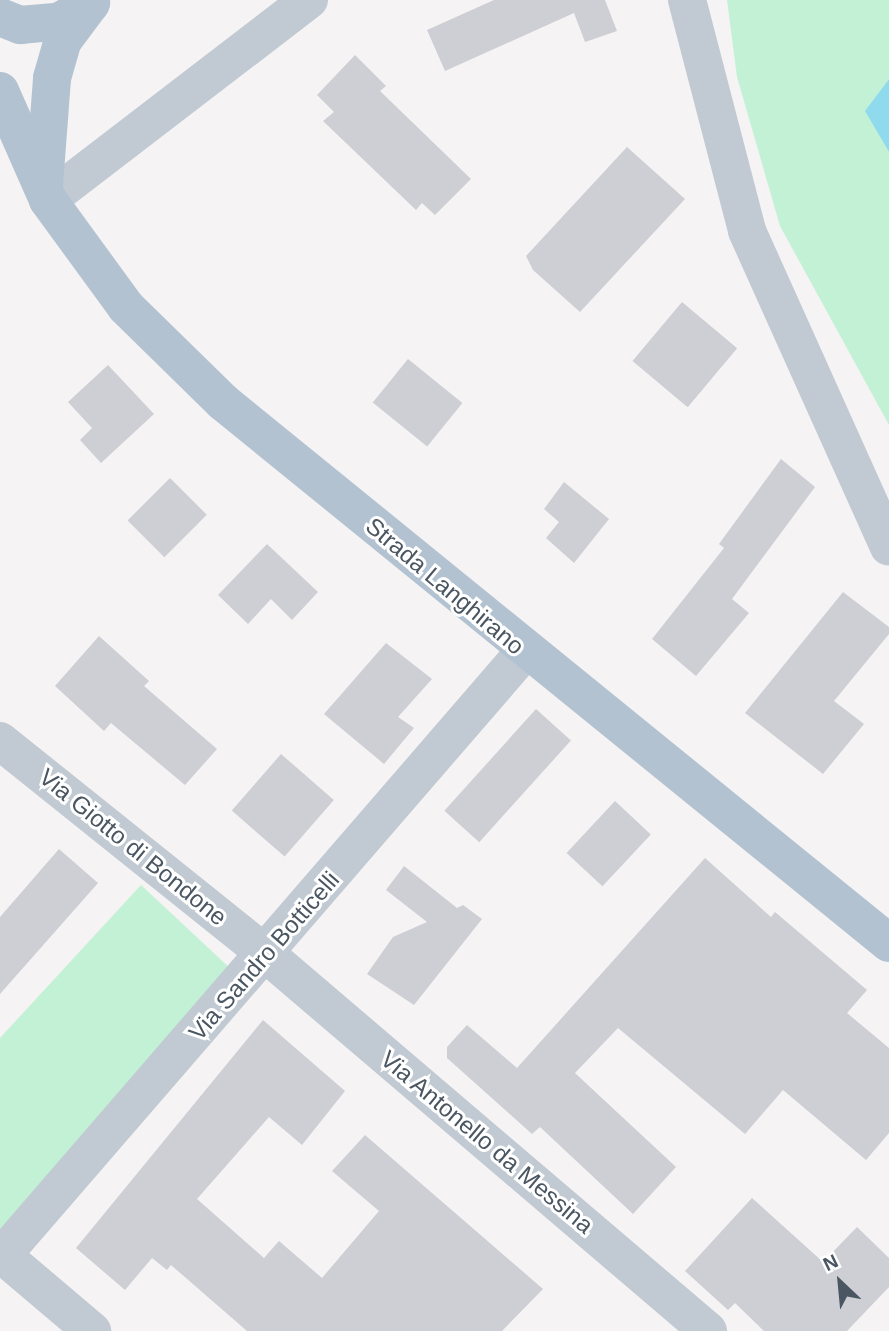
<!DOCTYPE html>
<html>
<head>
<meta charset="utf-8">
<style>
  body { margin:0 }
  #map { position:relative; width:889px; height:1331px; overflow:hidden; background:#f5f3f3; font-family:Arial,sans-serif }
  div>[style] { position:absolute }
  .green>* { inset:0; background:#c3f1d5 }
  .water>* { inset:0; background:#90daee }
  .building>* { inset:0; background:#cdcfd5; transform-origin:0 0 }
  .minor>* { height:38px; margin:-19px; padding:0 19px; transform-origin:19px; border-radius:19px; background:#c1cad2 }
  .major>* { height:38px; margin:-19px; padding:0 19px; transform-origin:19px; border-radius:19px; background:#b3c2d1 }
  span { translate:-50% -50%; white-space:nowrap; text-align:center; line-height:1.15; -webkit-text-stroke:6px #fff; paint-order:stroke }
  .street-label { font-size:24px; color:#4a5661 }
  .north { position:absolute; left:805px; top:1247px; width:70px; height:70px; -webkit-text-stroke:5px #fff; paint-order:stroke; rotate:334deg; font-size:19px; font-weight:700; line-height:28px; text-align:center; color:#4a5661 }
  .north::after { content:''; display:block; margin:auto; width:24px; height:32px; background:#4a5661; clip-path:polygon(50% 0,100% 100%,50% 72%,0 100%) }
</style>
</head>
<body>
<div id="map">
  <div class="green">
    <div style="clip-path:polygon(727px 0,889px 0,889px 79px,866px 111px,889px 152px,889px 425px,780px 226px,737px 77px)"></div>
    <div style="clip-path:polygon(141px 885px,233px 971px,0 1233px,0 1038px)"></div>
  </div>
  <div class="water">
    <div style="clip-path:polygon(889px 79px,889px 152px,865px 111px)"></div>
  </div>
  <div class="building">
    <div style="clip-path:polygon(494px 0,605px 0,617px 31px,585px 42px,574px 13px,445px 71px,427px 30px)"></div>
    <div style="clip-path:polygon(355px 55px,386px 86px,380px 91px,471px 179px,435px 215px,422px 203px,416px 210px,323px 121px,334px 112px,317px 95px)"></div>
    <div style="clip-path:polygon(627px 147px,685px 199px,580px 312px,533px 270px,526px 256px)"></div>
    <div style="left:682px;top:302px;width:72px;height:77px;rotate:40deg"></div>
    <div style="left:408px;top:359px;width:70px;height:56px;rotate:39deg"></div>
    <div style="clip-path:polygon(108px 365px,154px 414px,101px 463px,80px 440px,92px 428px,68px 402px)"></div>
    <div style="clip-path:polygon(781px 459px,815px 487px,732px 599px,749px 613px,696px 676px,652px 639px,724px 548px,719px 544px)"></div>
    <div style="left:170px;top:478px;width:52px;height:60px;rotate:45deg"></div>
    <div style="clip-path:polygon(564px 482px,609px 519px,574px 563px,546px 538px,559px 522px,544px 509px)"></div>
    <div style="clip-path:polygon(267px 544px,318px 592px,292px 620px,271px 599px,248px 624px,218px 595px)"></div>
    <div style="clip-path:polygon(843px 592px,889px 627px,889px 634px,834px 701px,864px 724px,823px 774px,745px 713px)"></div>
    <div style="clip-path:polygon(99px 636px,149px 681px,144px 686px,217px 749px,185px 785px,111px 723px,104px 731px,55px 686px)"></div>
    <div style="clip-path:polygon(386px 643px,432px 679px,398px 717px,414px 728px,384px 764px,324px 714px)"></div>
    <div style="left:536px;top:709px;width:47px;height:137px;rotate:42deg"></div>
    <div style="left:281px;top:754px;width:70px;height:75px;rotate:41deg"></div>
    <div style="left:615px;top:801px;width:49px;height:71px;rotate:43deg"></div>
    <div style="clip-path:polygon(59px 849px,98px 883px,0 994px,0 917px)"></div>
    <div style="clip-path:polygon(705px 858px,771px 917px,775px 912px,867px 990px,847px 1013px,889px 1048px,889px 1133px,866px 1160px,783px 1090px,745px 1134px,618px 1028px,575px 1073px,676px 1167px,633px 1214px,540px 1127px,532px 1134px,447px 1058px,447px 1047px,467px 1025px,517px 1068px)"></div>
    <div style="clip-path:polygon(404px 866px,457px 908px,463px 905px,482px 919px,414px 1005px,367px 974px,393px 937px,427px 922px,386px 890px)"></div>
    <div style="clip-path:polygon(263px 1020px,345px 1091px,302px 1145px,269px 1117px,197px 1199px,264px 1258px,279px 1241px,322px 1278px,379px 1211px,332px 1171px,365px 1135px,543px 1289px,502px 1331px,247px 1331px,171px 1265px,167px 1270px,152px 1258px,125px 1290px,76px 1248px)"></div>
    <div style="clip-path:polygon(752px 1198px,823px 1262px,857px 1227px,889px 1258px,889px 1287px,847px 1331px,764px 1331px,735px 1303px,728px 1310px,685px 1271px)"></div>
  </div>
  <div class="minor">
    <div style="left:687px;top:0;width:239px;rotate:75.4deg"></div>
    <div style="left:747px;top:231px;width:346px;rotate:65.8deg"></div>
    <div style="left:48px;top:200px;width:329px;rotate:-37.5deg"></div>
    <div style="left:0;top:741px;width:341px;rotate:38.7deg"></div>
    <div style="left:266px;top:954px;width:581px;rotate:40.46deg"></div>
    <div style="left:0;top:1253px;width:121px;rotate:40.3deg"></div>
    <div style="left:0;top:1258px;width:803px;rotate:-49.14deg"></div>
  </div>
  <div class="major">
    <div style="left:0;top:17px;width:22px;rotate:22deg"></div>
    <div style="left:20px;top:25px;width:38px;rotate:-5deg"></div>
    <div style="left:58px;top:22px;width:37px;rotate:-29deg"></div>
    <div style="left:0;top:91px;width:119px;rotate:66.2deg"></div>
    <div style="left:48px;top:200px;width:132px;rotate:53.9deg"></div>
    <div style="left:126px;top:307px;width:136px;rotate:44.4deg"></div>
    <div style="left:223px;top:402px;width:858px;rotate:39.09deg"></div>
    <div style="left:44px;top:185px;width:107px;rotate:-85.7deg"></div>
    <div style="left:52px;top:78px;width:37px;rotate:-74deg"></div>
    <div style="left:62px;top:42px;width:49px;rotate:-53.4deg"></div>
  </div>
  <div class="street-label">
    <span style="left:445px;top:586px;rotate:40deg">Strada Langhirano</span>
    <span style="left:133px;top:847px;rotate:39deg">Via Giotto di Bondone</span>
    <span style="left:264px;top:956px;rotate:-49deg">Via Sandro Botticelli</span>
    <span style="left:487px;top:1142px;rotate:40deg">Via Antonello da Messina</span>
  </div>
  <div class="north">N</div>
</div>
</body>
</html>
